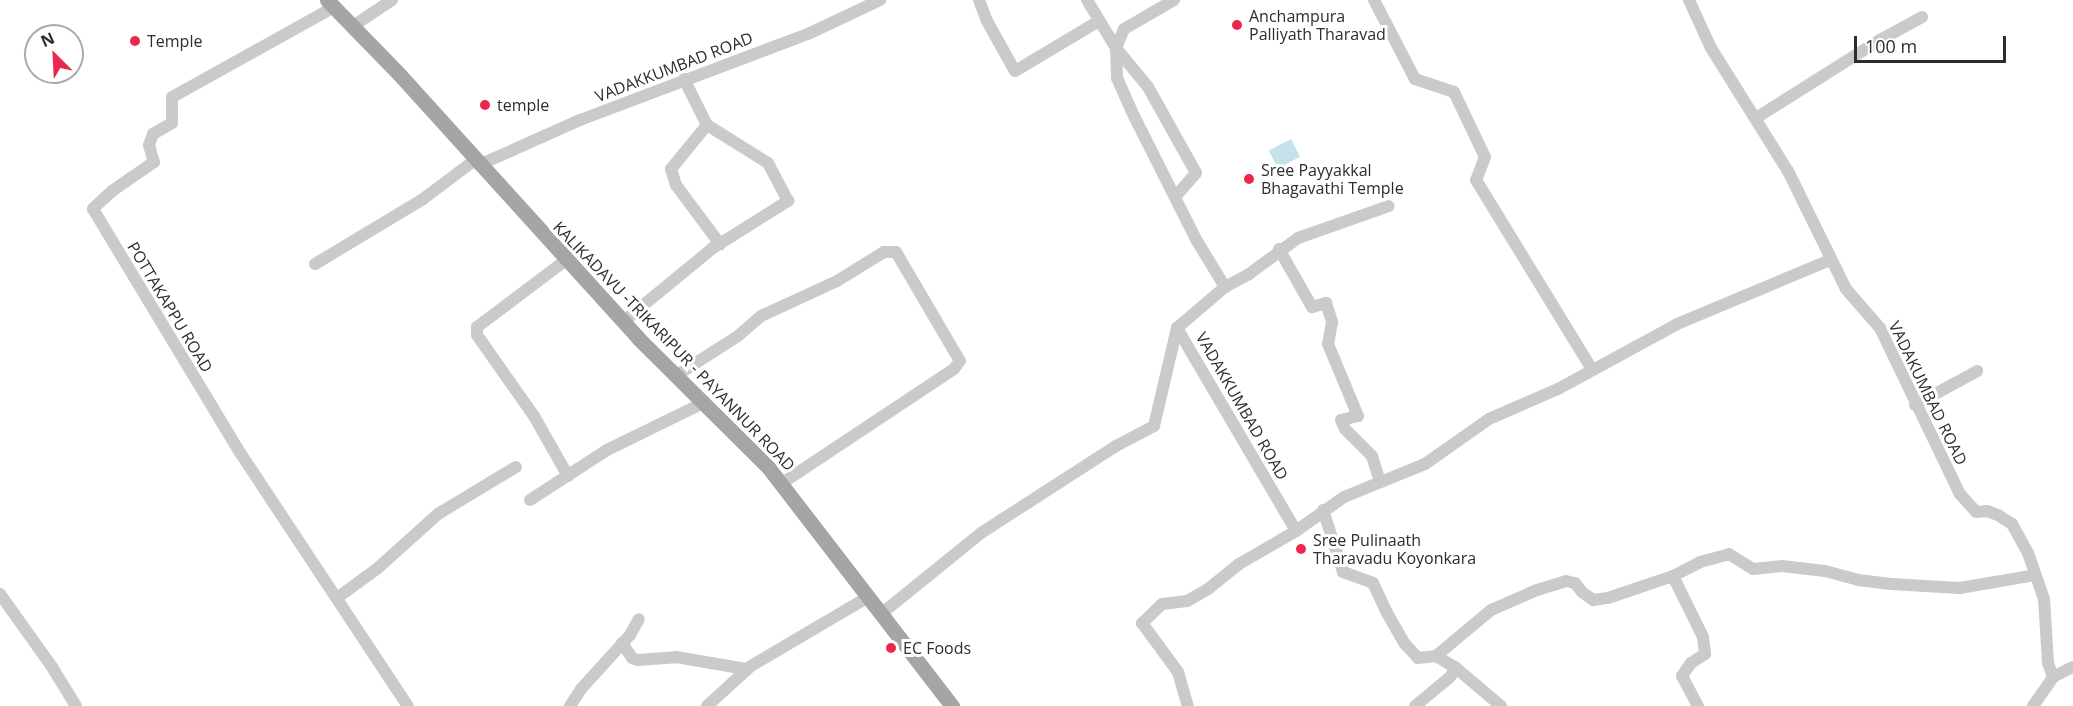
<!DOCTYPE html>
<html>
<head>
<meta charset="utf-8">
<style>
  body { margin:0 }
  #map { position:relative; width:2073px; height:706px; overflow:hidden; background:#fff; font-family:"Open Sans",sans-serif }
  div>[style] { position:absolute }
  .water>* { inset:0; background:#c4e1ec; transform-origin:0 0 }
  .minor>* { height:12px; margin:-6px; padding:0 6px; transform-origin:6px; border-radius:6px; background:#cacaca }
  .major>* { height:15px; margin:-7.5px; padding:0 7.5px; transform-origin:7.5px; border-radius:7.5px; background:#a5a5a5 }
  .dots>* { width:16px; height:16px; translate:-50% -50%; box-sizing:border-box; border:3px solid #fff; border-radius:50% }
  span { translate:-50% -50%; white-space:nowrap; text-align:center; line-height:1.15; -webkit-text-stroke:6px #fff; paint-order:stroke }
  .poi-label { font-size:16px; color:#2d2d2d }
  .left { translate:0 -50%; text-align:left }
  .street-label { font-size:16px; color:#2d2d2d }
  .north { position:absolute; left:24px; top:24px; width:60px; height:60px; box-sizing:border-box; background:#fff; border:2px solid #ababab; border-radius:50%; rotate:336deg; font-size:16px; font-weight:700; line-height:24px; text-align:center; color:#2d2d2d }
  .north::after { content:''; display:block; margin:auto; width:21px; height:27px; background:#ea284f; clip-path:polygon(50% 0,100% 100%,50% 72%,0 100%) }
  .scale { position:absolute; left:1854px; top:36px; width:152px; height:27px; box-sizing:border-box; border:3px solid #2d2d2d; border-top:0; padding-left:8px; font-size:18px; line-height:21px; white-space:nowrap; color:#2d2d2d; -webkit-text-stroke:4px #fff; paint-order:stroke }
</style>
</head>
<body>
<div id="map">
  <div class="water">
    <div style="left:1291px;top:139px;width:20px;height:25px;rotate:63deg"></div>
  </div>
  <div class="minor">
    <div style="left:979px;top:0;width:22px;rotate:69deg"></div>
    <div style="left:987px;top:21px;width:57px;rotate:60.8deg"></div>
    <div style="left:1015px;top:71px;width:98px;rotate:-30.8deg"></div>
    <div style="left:1087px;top:0;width:56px;rotate:58.9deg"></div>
    <div style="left:1116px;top:48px;width:30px;rotate:88deg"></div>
    <div style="left:1117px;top:78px;width:35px;rotate:66deg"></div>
    <div style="left:1131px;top:110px;width:147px;rotate:63.3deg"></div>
    <div style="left:1197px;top:241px;width:54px;rotate:58.7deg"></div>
    <div style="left:1225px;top:287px;width:63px;rotate:139.5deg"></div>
    <div style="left:1177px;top:328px;width:235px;rotate:59.6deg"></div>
    <div style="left:1296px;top:531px;width:66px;rotate:149.9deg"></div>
    <div style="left:1239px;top:564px;width:40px;rotate:141deg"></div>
    <div style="left:1208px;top:589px;width:24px;rotate:150deg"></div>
    <div style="left:1187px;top:601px;width:25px;rotate:173deg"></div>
    <div style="left:1162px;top:604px;width:28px;rotate:136deg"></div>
    <div style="left:1142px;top:623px;width:61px;rotate:53.7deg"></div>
    <div style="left:1178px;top:672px;width:35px;rotate:74deg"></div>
    <div style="left:1174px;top:0;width:58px;rotate:149.9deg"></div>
    <div style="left:1124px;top:29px;width:21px;rotate:113deg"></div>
    <div style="left:1116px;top:48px;width:50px;rotate:50.6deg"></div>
    <div style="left:1148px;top:87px;width:98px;rotate:60.8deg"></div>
    <div style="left:1196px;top:173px;width:30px;rotate:131deg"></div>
    <div style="left:1374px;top:0;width:89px;rotate:62.6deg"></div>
    <div style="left:1415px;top:79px;width:41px;rotate:18.4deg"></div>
    <div style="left:1454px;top:92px;width:72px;rotate:64.5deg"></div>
    <div style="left:1485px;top:157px;width:25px;rotate:111deg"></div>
    <div style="left:1476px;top:180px;width:222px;rotate:58.5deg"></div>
    <div style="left:1689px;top:0;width:53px;rotate:65.4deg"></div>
    <div style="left:1711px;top:48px;width:145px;rotate:58deg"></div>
    <div style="left:1788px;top:171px;width:131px;rotate:63.8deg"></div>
    <div style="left:1846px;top:289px;width:52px;rotate:48.9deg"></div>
    <div style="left:1880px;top:328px;width:184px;rotate:64.3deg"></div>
    <div style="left:1960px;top:494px;width:24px;rotate:48deg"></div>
    <div style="left:1976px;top:512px;width:11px;rotate:-5deg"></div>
    <div style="left:1987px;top:511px;width:12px;rotate:20deg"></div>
    <div style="left:1998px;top:515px;width:17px;rotate:33deg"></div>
    <div style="left:2012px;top:524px;width:33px;rotate:61deg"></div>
    <div style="left:2028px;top:553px;width:49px;rotate:70.8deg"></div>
    <div style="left:2044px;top:599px;width:64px;rotate:86.4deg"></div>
    <div style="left:2048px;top:663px;width:15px;rotate:70deg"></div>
    <div style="left:2053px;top:677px;width:22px;rotate:-27deg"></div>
    <div style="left:334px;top:7px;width:185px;rotate:150.9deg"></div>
    <div style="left:172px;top:97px;width:26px;rotate:90deg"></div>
    <div style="left:172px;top:123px;width:22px;rotate:150deg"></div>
    <div style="left:153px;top:134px;width:12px;rotate:110deg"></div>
    <div style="left:149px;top:145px;width:18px;rotate:74deg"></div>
    <div style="left:154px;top:162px;width:51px;rotate:145.4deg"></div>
    <div style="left:112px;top:191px;width:26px;rotate:137deg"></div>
    <div style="left:93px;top:209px;width:286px;rotate:58.9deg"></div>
    <div style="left:241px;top:454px;width:302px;rotate:56.5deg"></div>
    <div style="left:353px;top:26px;width:47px;rotate:-33.7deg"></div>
    <div style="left:684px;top:79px;width:51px;rotate:63.4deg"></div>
    <div style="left:707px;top:125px;width:57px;rotate:129.3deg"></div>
    <div style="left:671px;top:169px;width:17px;rotate:73deg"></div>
    <div style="left:676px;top:185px;width:74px;rotate:53.3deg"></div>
    <div style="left:1756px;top:118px;width:146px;rotate:-32.2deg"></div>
    <div style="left:1880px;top:40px;width:48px;rotate:-28.7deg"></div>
    <div style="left:479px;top:165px;width:111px;rotate:-24deg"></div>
    <div style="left:580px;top:120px;width:244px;rotate:-20.7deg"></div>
    <div style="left:808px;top:34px;width:80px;rotate:-25.3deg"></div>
    <div style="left:1279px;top:249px;width:67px;rotate:60.4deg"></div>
    <div style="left:1312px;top:307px;width:15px;rotate:-16deg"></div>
    <div style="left:1326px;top:303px;width:20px;rotate:72deg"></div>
    <div style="left:1332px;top:322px;width:22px;rotate:100deg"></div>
    <div style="left:1328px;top:344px;width:78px;rotate:67.4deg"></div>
    <div style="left:1358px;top:416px;width:17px;rotate:167deg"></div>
    <div style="left:1341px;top:420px;width:10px;rotate:66deg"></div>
    <div style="left:1345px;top:429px;width:38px;rotate:45deg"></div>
    <div style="left:1372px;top:456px;width:21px;rotate:73deg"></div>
    <div style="left:566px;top:260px;width:111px;rotate:143deg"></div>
    <div style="left:477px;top:327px;width:8px;rotate:90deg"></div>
    <div style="left:477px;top:335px;width:99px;rotate:54.9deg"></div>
    <div style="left:534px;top:416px;width:69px;rotate:60.5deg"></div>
    <div style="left:315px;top:264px;width:126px;rotate:-31deg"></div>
    <div style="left:423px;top:199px;width:65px;rotate:-36.9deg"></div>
    <div style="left:1225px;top:287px;width:27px;rotate:-28deg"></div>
    <div style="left:1249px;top:274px;width:61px;rotate:-36.3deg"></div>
    <div style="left:1298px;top:238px;width:96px;rotate:-19.4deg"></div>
    <div style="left:624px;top:321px;width:115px;rotate:-39.4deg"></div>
    <div style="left:713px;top:248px;width:89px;rotate:-32.1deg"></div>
    <div style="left:788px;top:201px;width:43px;rotate:-117.8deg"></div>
    <div style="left:768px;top:163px;width:72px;rotate:-148.1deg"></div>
    <div style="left:677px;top:375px;width:72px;rotate:-32.6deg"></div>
    <div style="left:738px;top:336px;width:30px;rotate:-41deg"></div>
    <div style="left:761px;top:316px;width:84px;rotate:-24.7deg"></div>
    <div style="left:837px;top:281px;width:55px;rotate:-31.7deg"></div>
    <div style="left:884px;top:252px;width:12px"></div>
    <div style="left:896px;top:252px;width:126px;rotate:59.6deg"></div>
    <div style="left:960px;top:361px;width:10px;rotate:127deg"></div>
    <div style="left:954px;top:369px;width:208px;rotate:146.4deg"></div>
    <div style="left:1915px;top:405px;width:71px;rotate:-28.7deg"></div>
    <div style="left:530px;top:500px;width:92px;rotate:-33deg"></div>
    <div style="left:607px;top:450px;width:109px;rotate:-26.1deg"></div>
    <div style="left:1323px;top:510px;width:65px;rotate:72.1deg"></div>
    <div style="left:1343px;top:572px;width:32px;rotate:20deg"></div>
    <div style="left:1373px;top:583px;width:33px;rotate:65deg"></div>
    <div style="left:1387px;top:613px;width:36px;rotate:60deg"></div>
    <div style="left:1405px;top:644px;width:19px;rotate:47deg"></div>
    <div style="left:1418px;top:658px;width:18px;rotate:-6deg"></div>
    <div style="left:1296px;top:531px;width:59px;rotate:-35.3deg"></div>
    <div style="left:1344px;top:497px;width:87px;rotate:-22.2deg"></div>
    <div style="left:1425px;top:464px;width:78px;rotate:-35.1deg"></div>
    <div style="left:1489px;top:419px;width:75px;rotate:-23.5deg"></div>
    <div style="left:1558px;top:389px;width:136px;rotate:-28.6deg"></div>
    <div style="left:1677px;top:324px;width:166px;rotate:-22.7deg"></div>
    <div style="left:1673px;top:576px;width:68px;rotate:63.8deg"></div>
    <div style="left:1703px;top:637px;width:17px;rotate:83deg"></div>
    <div style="left:1705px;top:654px;width:17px;rotate:147deg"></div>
    <div style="left:1691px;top:663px;width:16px;rotate:125deg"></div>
    <div style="left:1682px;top:676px;width:34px;rotate:62deg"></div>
    <div style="left:0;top:594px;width:90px;rotate:54.5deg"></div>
    <div style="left:52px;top:667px;width:46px;rotate:58.4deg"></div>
    <div style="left:337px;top:598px;width:51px;rotate:-36.2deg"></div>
    <div style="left:378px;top:568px;width:81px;rotate:-42deg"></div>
    <div style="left:438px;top:514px;width:91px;rotate:-31.1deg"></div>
    <div style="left:881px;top:614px;width:129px;rotate:-39deg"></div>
    <div style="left:981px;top:533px;width:161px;rotate:-32.8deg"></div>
    <div style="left:1116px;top:446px;width:43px;rotate:-27.8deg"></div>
    <div style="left:1154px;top:426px;width:101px;rotate:-76.8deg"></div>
    <div style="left:622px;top:643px;width:18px;rotate:56deg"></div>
    <div style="left:632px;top:658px;width:5px;rotate:22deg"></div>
    <div style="left:637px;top:660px;width:39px;rotate:-4deg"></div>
    <div style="left:676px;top:657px;width:71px;rotate:9.7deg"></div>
    <div style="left:570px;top:706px;width:20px;rotate:-57deg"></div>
    <div style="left:581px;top:689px;width:73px;rotate:-47.8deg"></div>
    <div style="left:630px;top:635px;width:18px;rotate:-61deg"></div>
    <div style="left:707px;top:706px;width:59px;rotate:-42.3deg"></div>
    <div style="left:751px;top:666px;width:136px;rotate:-30.5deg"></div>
    <div style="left:1415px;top:706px;width:45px;rotate:-39.6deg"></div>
    <div style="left:1450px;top:677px;width:11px;rotate:-56deg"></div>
    <div style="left:1501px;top:706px;width:59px;rotate:-139.8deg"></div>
    <div style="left:1456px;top:668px;width:23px;rotate:-149deg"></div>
    <div style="left:1436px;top:656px;width:72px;rotate:-39.9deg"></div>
    <div style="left:1491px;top:610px;width:50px;rotate:-23.5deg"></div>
    <div style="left:1537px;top:590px;width:30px;rotate:-17deg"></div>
    <div style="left:1566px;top:581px;width:9px;rotate:13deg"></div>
    <div style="left:1575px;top:583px;width:11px;rotate:52deg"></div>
    <div style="left:1582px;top:592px;width:14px;rotate:36deg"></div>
    <div style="left:1593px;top:600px;width:15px;rotate:-8deg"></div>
    <div style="left:1608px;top:598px;width:69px;rotate:-18.7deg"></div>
    <div style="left:1673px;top:576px;width:30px;rotate:-27deg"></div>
    <div style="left:1700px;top:562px;width:30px;rotate:-15deg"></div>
    <div style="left:1729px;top:554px;width:28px;rotate:32deg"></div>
    <div style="left:1753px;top:569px;width:29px;rotate:-6deg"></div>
    <div style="left:1782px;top:566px;width:43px;rotate:6.6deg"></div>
    <div style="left:1825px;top:571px;width:34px;rotate:15deg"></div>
    <div style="left:1858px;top:580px;width:33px;rotate:7deg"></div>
    <div style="left:1891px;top:584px;width:69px;rotate:3.3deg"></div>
    <div style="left:1960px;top:588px;width:76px;rotate:-9.8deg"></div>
    <div style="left:2033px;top:706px;width:35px;rotate:-55deg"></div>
  </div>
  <div class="major">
    <div style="left:327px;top:0;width:103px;rotate:45.8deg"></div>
    <div style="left:399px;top:74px;width:356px;rotate:47.8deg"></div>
    <div style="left:638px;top:338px;width:183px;rotate:44.8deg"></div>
    <div style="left:768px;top:467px;width:302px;rotate:52.4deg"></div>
  </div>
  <div class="dots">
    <div style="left:1237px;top:25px;background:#ea284f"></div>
    <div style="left:135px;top:41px;background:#ea284f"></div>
    <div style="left:485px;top:105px;background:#ea284f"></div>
    <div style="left:1249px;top:179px;background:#ea284f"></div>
    <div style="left:1301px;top:549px;background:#ea284f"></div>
    <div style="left:891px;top:648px;background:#ea284f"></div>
  </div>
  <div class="poi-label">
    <span class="left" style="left:1249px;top:25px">Anchampura<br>Palliyath Tharavad</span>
    <span class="left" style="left:147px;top:41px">Temple</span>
    <span class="left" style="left:497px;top:105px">temple</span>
    <span class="left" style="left:1261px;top:179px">Sree Payyakkal<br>Bhagavathi Temple</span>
    <span class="left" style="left:1313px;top:549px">Sree Pulinaath<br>Tharavadu Koyonkara</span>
    <span class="left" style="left:903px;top:648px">EC Foods</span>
  </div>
  <div class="street-label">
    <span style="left:674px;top:67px;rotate:-21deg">VADAKKUMBAD ROAD</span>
    <span style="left:170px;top:307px;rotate:59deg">POTTAKAPPU ROAD</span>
    <span style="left:674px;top:346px;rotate:46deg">KALIKADAVU -TRIKARIPUR - PAYANNUR ROAD</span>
    <span style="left:1928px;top:393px;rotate:64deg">VADAKUMBAD ROAD</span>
    <span style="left:1242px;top:406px;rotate:60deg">VADAKKUMBAD ROAD</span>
  </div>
  <div class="north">N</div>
  <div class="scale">100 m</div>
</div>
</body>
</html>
